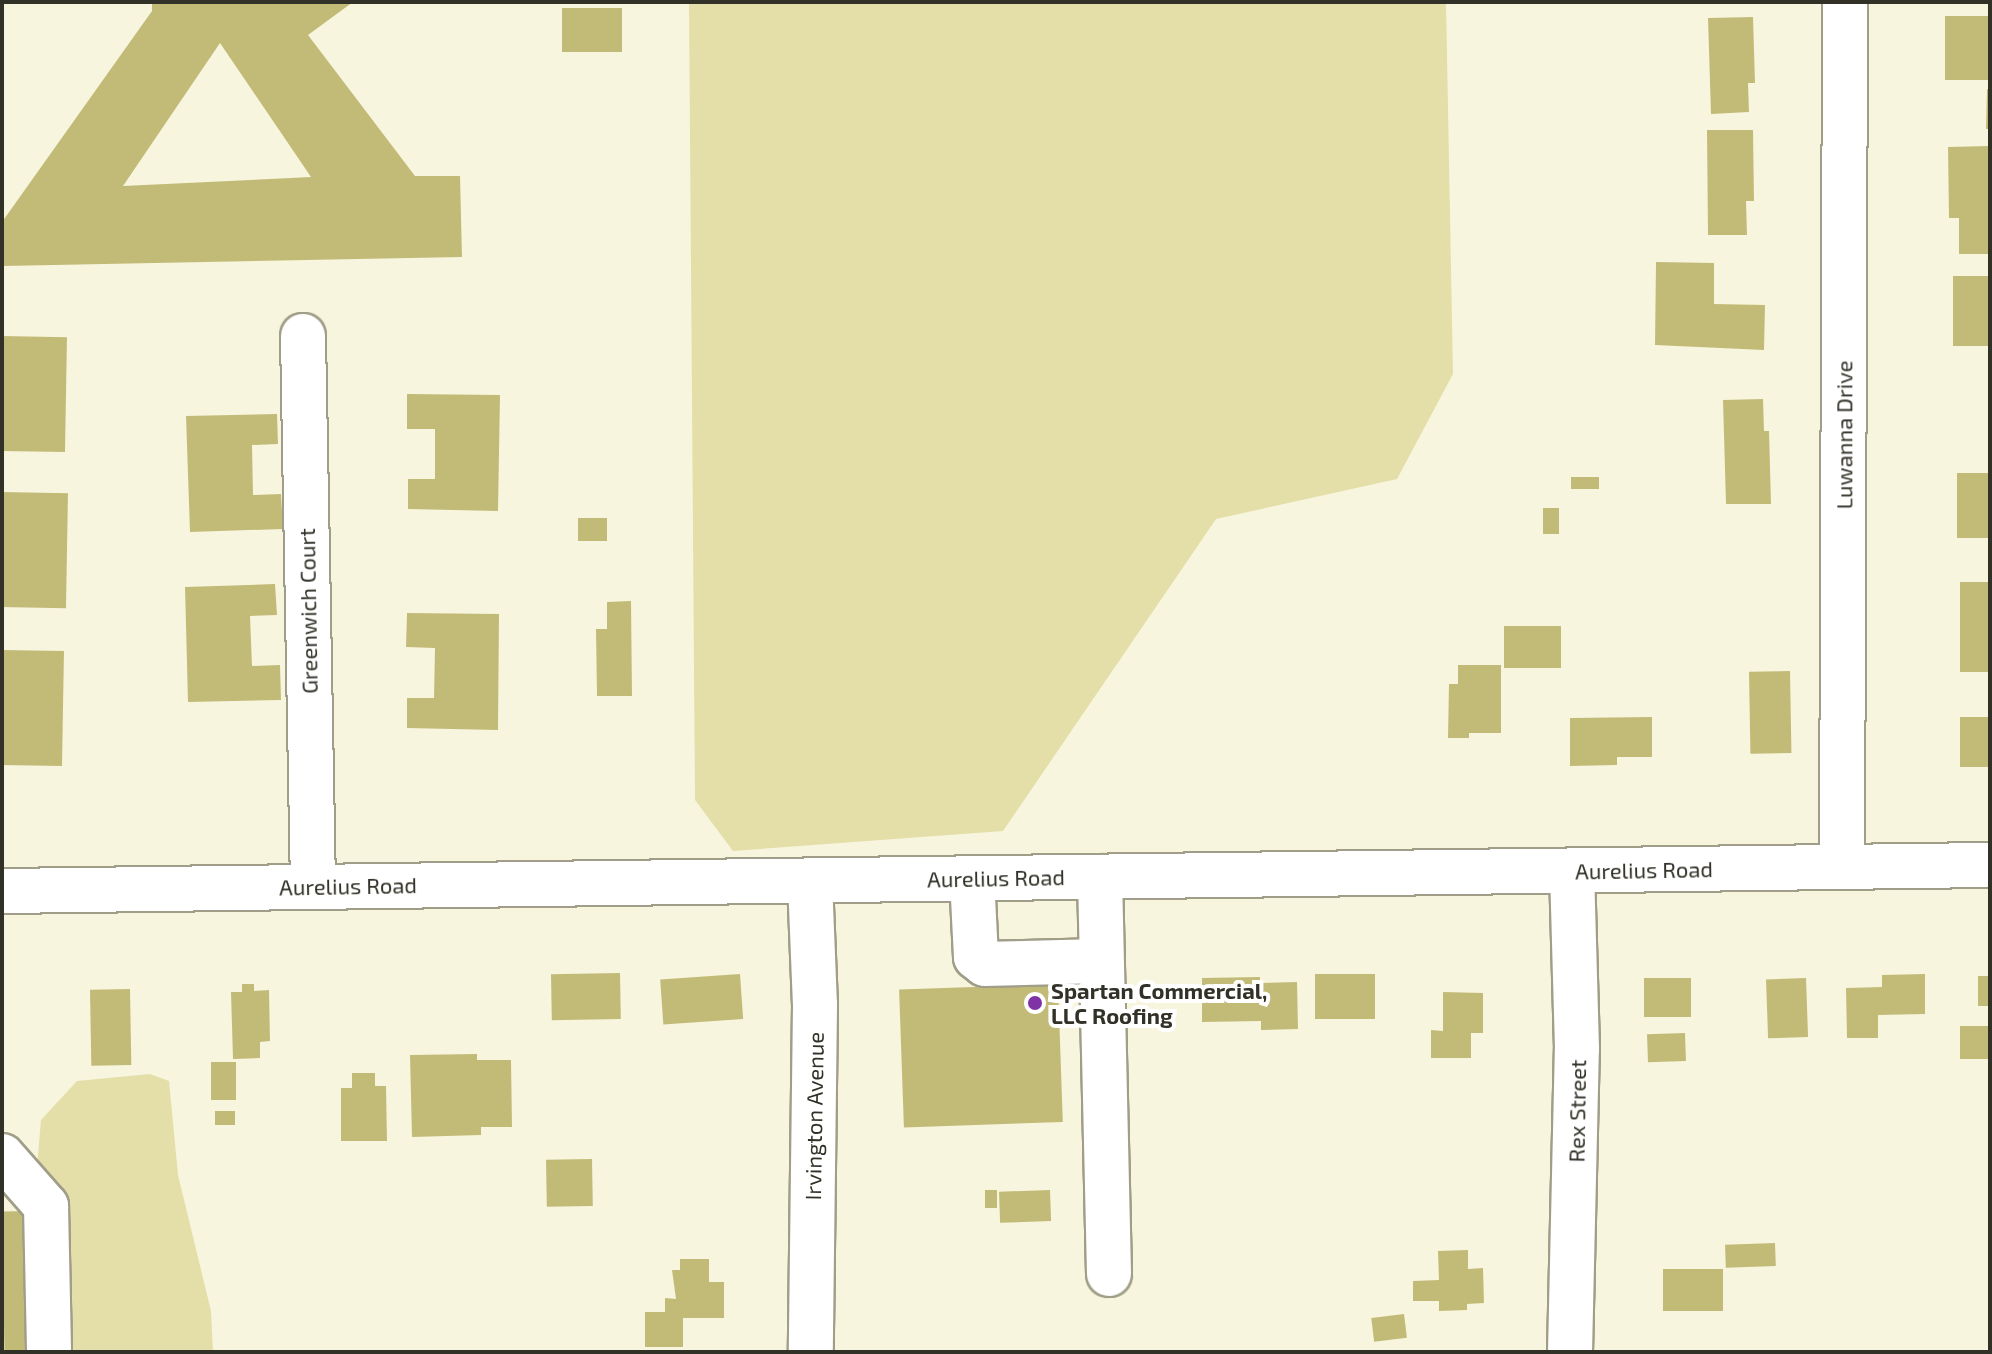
<!DOCTYPE html>
<html>
<head>
<meta charset="utf-8">
<style>
  body { margin:0 }
  #map { position:relative; width:1992px; height:1354px; overflow:hidden; background:#f8f5de; font-family:"Exo 2",sans-serif }
  div>[style] { position:absolute }
  .green>* { inset:0; background:#e4dea8 }
  .building>* { inset:0; background:#c2bb78; transform-origin:0 0 }
  .roads { filter:drop-shadow(2px 0 #a09e88) drop-shadow(-2px 0 #a09e88) drop-shadow(0 2px #a09e88) drop-shadow(0 -2px #a09e88) }
  .minor>* { height:44px; margin:-22px; padding:0 22px; transform-origin:22px; border-radius:22px; background:#fff }
  .dots>* { width:22px; height:22px; translate:-50% -50%; box-sizing:border-box; border:4px solid #fff; border-radius:50% }
  span { translate:-50% -50%; white-space:nowrap; text-align:center; line-height:1.15; -webkit-text-stroke:8px #fff; paint-order:stroke }
  .street-label { font-size:22px; color:#323128 }
  .poi-label { font-size:22px; color:#323128; font-weight:700 }
  .left { translate:0 -50%; text-align:left }
  .frame { position:absolute; inset:0; border:4px solid #323128; pointer-events:none }
</style>
</head>
<body>
<div id="map">
  <div class="green">
    <div style="clip-path:polygon(689px 2px,1446px 2px,1453px 374px,1397px 479px,1216px 519px,1003px 831px,733px 851px,695px 800px)"></div>
    <div style="clip-path:polygon(150px 1074px,169px 1081px,178px 1175px,211px 1311px,213px 1352px,60px 1352px,37px 1167px,41px 1120px,77px 1081px)"></div>
  </div>
  <div class="building">
    <div style="clip-path:polygon(evenodd,152px 2px,353px 2px,308px 35px,415px 176px,460px 176px,462px 257px,3px 266px,2px 222px,152px 11px,152px 2px,220px 43px,311px 177px,123px 186px,220px 43px)"></div>
    <div style="left:622px;top:8px;width:44px;height:60px;rotate:90deg"></div>
    <div style="left:1990px;top:16px;width:64px;height:45px;rotate:90deg"></div>
    <div style="clip-path:polygon(1753px 17px,1755px 83px,1748px 83px,1749px 112px,1711px 114px,1708px 18px)"></div>
    <div style="clip-path:polygon(1987px 89px,1990px 89px,1990px 129px,1986px 129px)"></div>
    <div style="clip-path:polygon(1707px 130px,1753px 130px,1754px 201px,1746px 201px,1747px 235px,1708px 235px)"></div>
    <div style="clip-path:polygon(1990px 146px,1990px 254px,1959px 254px,1959px 218px,1949px 218px,1948px 147px)"></div>
    <div style="clip-path:polygon(1656px 262px,1714px 263px,1714px 304px,1765px 305px,1764px 350px,1655px 345px)"></div>
    <div style="left:1953px;top:276px;width:37px;height:70px"></div>
    <div style="left:2px;top:336px;width:65px;height:115px;rotate:1deg"></div>
    <div style="clip-path:polygon(407px 394px,500px 395px,498px 511px,408px 509px,408px 479px,435px 479px,435px 429px,407px 429px)"></div>
    <div style="clip-path:polygon(1763px 399px,1764px 431px,1769px 431px,1771px 504px,1726px 504px,1723px 400px)"></div>
    <div style="clip-path:polygon(277px 414px,278px 444px,252px 445px,253px 495px,281px 494px,283px 529px,190px 532px,186px 416px)"></div>
    <div style="left:1990px;top:473px;width:65px;height:33px;rotate:90deg"></div>
    <div style="left:1571px;top:477px;width:28px;height:12px"></div>
    <div style="left:2px;top:492px;width:66px;height:115px;rotate:1deg"></div>
    <div style="left:1543px;top:508px;width:16px;height:26px"></div>
    <div style="left:607px;top:518px;width:23px;height:29px;rotate:90deg"></div>
    <div style="left:1960px;top:582px;width:30px;height:90px"></div>
    <div style="clip-path:polygon(275px 584px,277px 615px,250px 616px,252px 666px,280px 665px,281px 700px,188px 702px,185px 587px)"></div>
    <div style="clip-path:polygon(631px 601px,632px 696px,597px 696px,596px 629px,607px 629px,607px 602px)"></div>
    <div style="clip-path:polygon(407px 613px,499px 614px,498px 730px,407px 728px,407px 698px,434px 698px,435px 648px,406px 647px)"></div>
    <div style="left:1561px;top:626px;width:42px;height:57px;rotate:90deg"></div>
    <div style="left:2px;top:650px;width:62px;height:115px;rotate:1deg"></div>
    <div style="clip-path:polygon(1458px 665px,1501px 665px,1501px 733px,1469px 733px,1469px 738px,1448px 738px,1449px 684px,1458px 684px)"></div>
    <div style="left:1790px;top:671px;width:82px;height:41px;rotate:89deg"></div>
    <div style="clip-path:polygon(1652px 717px,1652px 757px,1617px 757px,1617px 765px,1570px 766px,1570px 718px)"></div>
    <div style="left:1990px;top:717px;width:50px;height:30px;rotate:90deg"></div>
    <div style="left:620px;top:973px;width:46px;height:69px;rotate:89deg"></div>
    <div style="left:740px;top:974px;width:45px;height:80px;rotate:86deg"></div>
    <div style="left:1375px;top:974px;width:45px;height:60px;rotate:90deg"></div>
    <div style="clip-path:polygon(1925px 974px,1925px 1014px,1878px 1015px,1878px 1038px,1847px 1038px,1846px 988px,1882px 987px,1882px 975px)"></div>
    <div style="left:1978px;top:976px;width:12px;height:30px"></div>
    <div style="clip-path:polygon(1260px 977px,1260px 983px,1297px 982px,1298px 1029px,1261px 1030px,1261px 1021px,1202px 1022px,1202px 978px)"></div>
    <div style="left:1644px;top:978px;width:47px;height:39px"></div>
    <div style="left:1806px;top:978px;width:59px;height:40px;rotate:88deg"></div>
    <div style="clip-path:polygon(242px 984px,254px 984px,254px 991px,269px 990px,270px 1041px,260px 1042px,260px 1058px,233px 1059px,231px 992px,242px 992px)"></div>
    <div style="left:1058px;top:984px;width:138px;height:159px;rotate:88deg"></div>
    <div style="left:130px;top:989px;width:76px;height:40px;rotate:89deg"></div>
    <div style="clip-path:polygon(1443px 992px,1483px 993px,1483px 1033px,1471px 1033px,1471px 1058px,1431px 1058px,1431px 1030px,1443px 1031px)"></div>
    <div style="left:1960px;top:1026px;width:30px;height:33px"></div>
    <div style="left:1685px;top:1033px;width:28px;height:38px;rotate:88deg"></div>
    <div style="clip-path:polygon(477px 1054px,477px 1060px,511px 1060px,512px 1127px,481px 1127px,481px 1135px,412px 1137px,410px 1055px)"></div>
    <div style="left:236px;top:1062px;width:38px;height:25px;rotate:90deg"></div>
    <div style="clip-path:polygon(352px 1073px,375px 1073px,375px 1086px,386px 1086px,387px 1141px,341px 1141px,341px 1088px,352px 1088px)"></div>
    <div style="left:215px;top:1111px;width:20px;height:14px"></div>
    <div style="left:592px;top:1159px;width:47px;height:46px;rotate:89deg"></div>
    <div style="left:985px;top:1190px;width:12px;height:18px"></div>
    <div style="left:1050px;top:1190px;width:31px;height:51px;rotate:88deg"></div>
    <div style="left:28px;top:1211px;width:141px;height:26px;rotate:89deg"></div>
    <div style="left:1775px;top:1243px;width:23px;height:50px;rotate:88deg"></div>
    <div style="clip-path:polygon(1468px 1250px,1468px 1269px,1483px 1268px,1484px 1303px,1467px 1304px,1467px 1310px,1439px 1311px,1439px 1301px,1413px 1301px,1413px 1281px,1439px 1280px,1438px 1251px)"></div>
    <div style="clip-path:polygon(680px 1259px,709px 1259px,709px 1282px,724px 1282px,724px 1318px,683px 1318px,683px 1347px,645px 1347px,645px 1312px,665px 1312px,665px 1298px,676px 1299px,672px 1270px,680px 1270px)"></div>
    <div style="left:1663px;top:1269px;width:60px;height:42px"></div>
    <div style="left:1404px;top:1314px;width:24px;height:33px;rotate:83deg"></div>
  </div>
  <div class="roads">
    <div class="minor">
      <div style="left:303px;top:336px;width:551px;rotate:88.96deg"></div>
      <div style="left:1842px;top:867px;width:865px;rotate:-89.8deg"></div>
      <div style="left:1100px;top:877px;width:397px;rotate:88.7deg"></div>
      <div style="left:972px;top:878px;width:79px;rotate:87.1deg"></div>
      <div style="left:976px;top:957px;width:11px;rotate:38deg"></div>
      <div style="left:985px;top:964px;width:116px;rotate:-1.5deg"></div>
      <div style="left:810px;top:881px;width:124px;rotate:87.7deg"></div>
      <div style="left:815px;top:1005px;width:347px;rotate:90.7deg"></div>
      <div style="left:2px;top:891px;width:1988px;rotate:-0.75deg"></div>
      <div style="left:2px;top:1156px;width:67px;rotate:48.7deg"></div>
      <div style="left:46px;top:1206px;width:146px;rotate:88.8deg"></div>
      <div style="left:1570px;top:1352px;width:303px;rotate:-88.7deg"></div>
      <div style="left:1577px;top:1049px;width:178px;rotate:-91.6deg"></div>
    </div>
  </div>
  <div class="dots">
    <div style="left:1035px;top:1003px;background:#7f33a4"></div>
  </div>
  <div class="street-label">
    <span style="left:1844px;top:435px;rotate:-90deg">Luwanna Drive</span>
    <span style="left:308px;top:611px;rotate:-91deg">Greenwich Court</span>
    <span style="left:1644px;top:870px;rotate:-1deg">Aurelius Road</span>
    <span style="left:996px;top:878px;rotate:-1deg">Aurelius Road</span>
    <span style="left:348px;top:886px;rotate:-1deg">Aurelius Road</span>
    <span style="left:1577px;top:1111px;rotate:-89deg">Rex Street</span>
    <span style="left:814px;top:1116px;rotate:-89deg">Irvington Avenue</span>
  </div>
  <div class="poi-label">
    <span class="left" style="left:1051px;top:1003px">Spartan Commercial,<br>LLC Roofing</span>
  </div>
  <div class="frame"></div>
</div>
</body>
</html>
